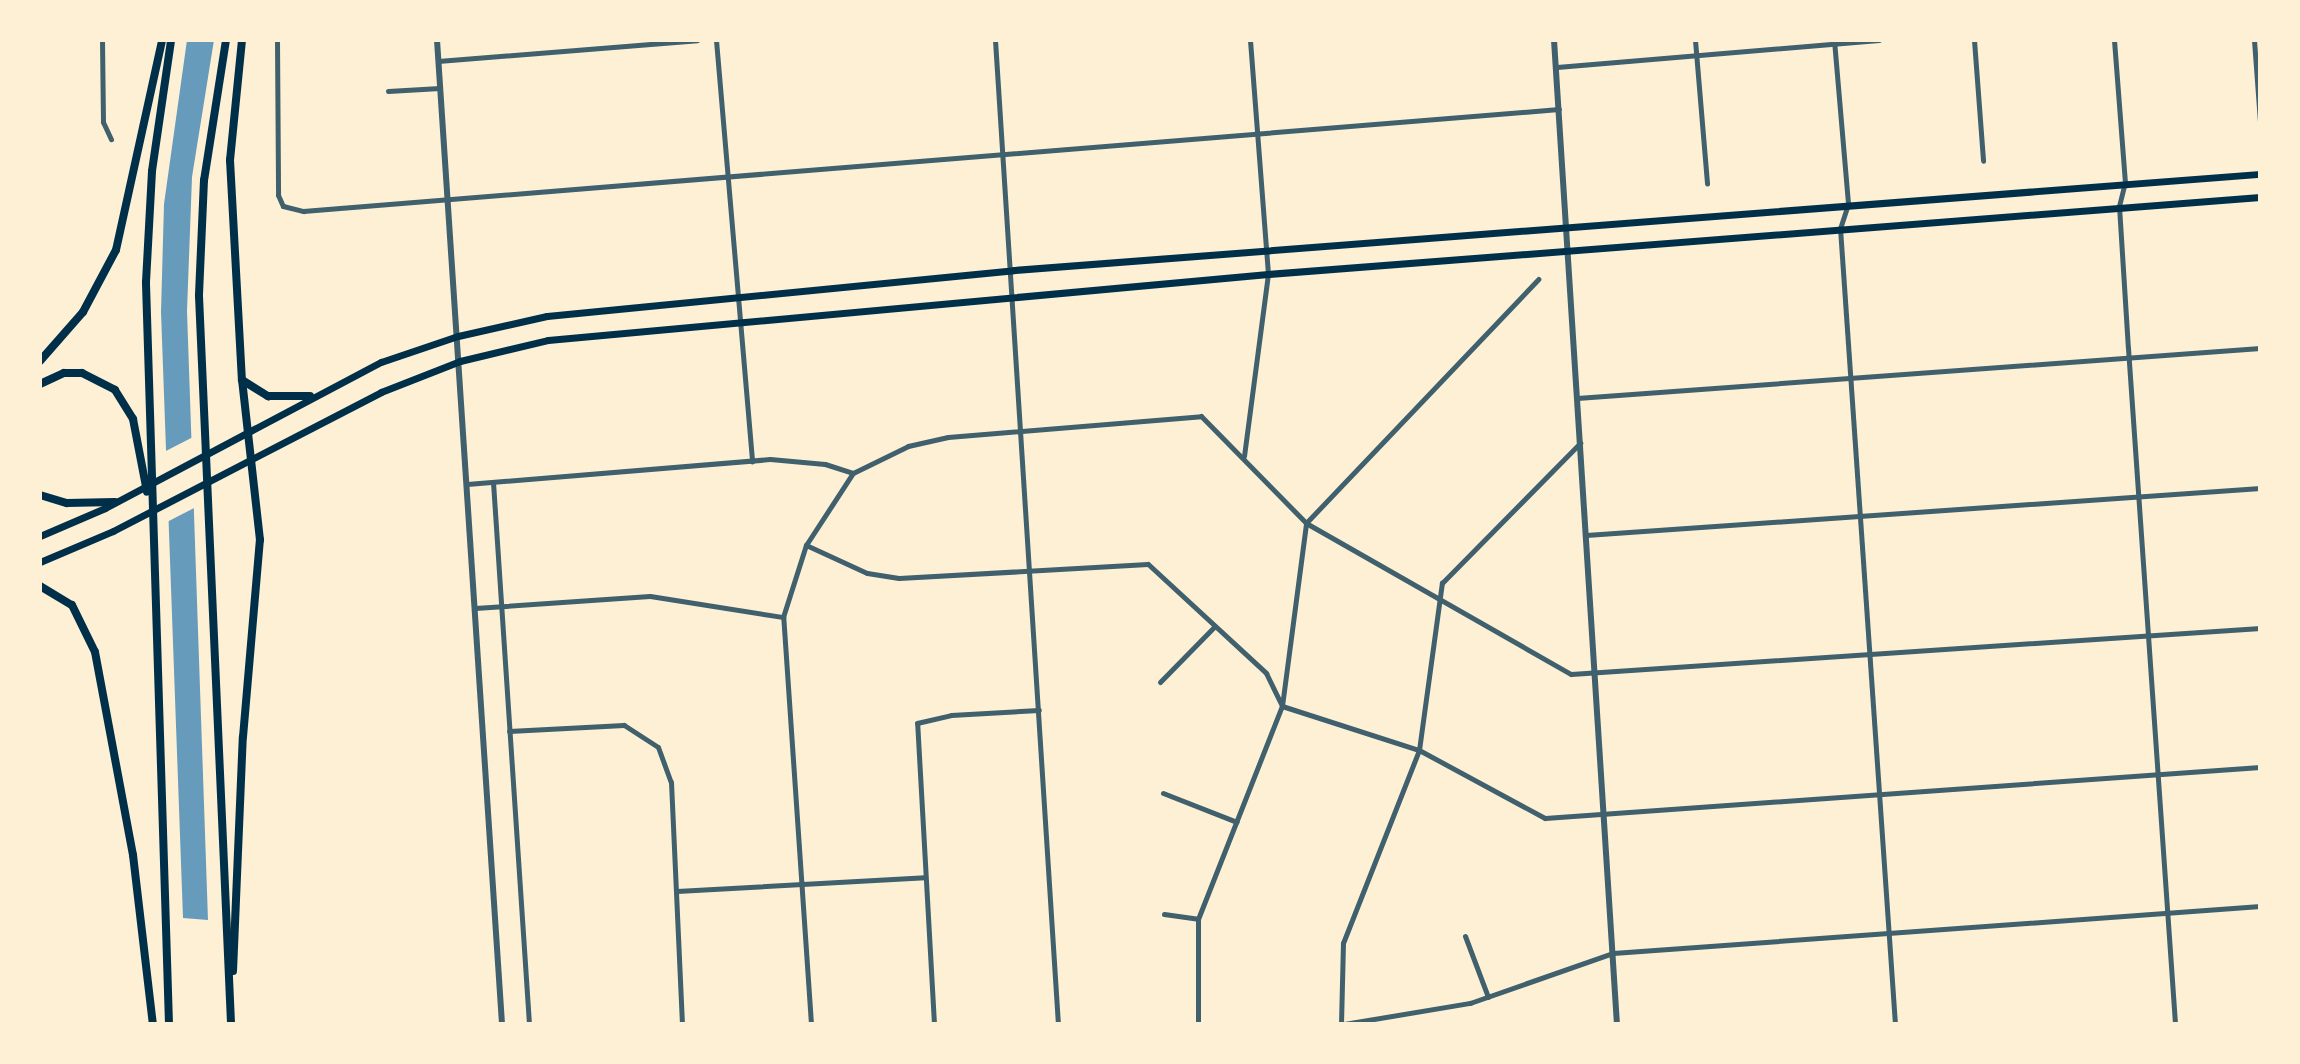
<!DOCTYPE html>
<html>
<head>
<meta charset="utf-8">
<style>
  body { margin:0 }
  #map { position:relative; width:2300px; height:1064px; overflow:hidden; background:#fdf0d5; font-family:"Fira Sans Condensed",sans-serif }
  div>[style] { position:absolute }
  .water>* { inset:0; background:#669bbc }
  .pier>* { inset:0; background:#fdf0d5 }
  .minor>* { height:5px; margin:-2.5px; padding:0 2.5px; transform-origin:2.5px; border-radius:2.5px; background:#3f606c }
  .tertiary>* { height:6px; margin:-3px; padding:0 3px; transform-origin:3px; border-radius:3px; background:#3f606c }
  .secondary>* { height:7px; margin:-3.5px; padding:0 3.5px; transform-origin:3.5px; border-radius:3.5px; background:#003049 }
  .motorway>* { height:8px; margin:-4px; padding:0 4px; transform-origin:4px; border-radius:4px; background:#003049 }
  span { translate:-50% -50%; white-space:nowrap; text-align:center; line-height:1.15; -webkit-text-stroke:6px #fdf0d5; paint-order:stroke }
  .frame { position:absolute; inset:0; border:42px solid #fdf0d5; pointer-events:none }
</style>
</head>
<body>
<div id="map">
  <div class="water">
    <div style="clip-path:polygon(187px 40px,214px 40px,192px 177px,187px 311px,208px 920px,183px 918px,161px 312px,164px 204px)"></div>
  </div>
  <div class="pier">
    <div style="clip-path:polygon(195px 436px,198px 506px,165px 523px,162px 453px)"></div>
  </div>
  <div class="minor">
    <div style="left:102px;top:40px;width:82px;rotate:89.3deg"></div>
    <div style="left:103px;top:122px;width:19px;rotate:65deg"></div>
    <div style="left:277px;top:40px;width:155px;rotate:89.6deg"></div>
    <div style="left:278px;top:195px;width:12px;rotate:66deg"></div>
    <div style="left:283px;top:206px;width:21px;rotate:14deg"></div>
    <div style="left:303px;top:211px;width:1260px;rotate:-4.64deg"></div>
    <div style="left:716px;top:40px;width:423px;rotate:85.1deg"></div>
    <div style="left:995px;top:40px;width:986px;rotate:86.34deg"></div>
    <div style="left:1695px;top:40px;width:144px;rotate:85.2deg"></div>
    <div style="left:1834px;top:40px;width:165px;rotate:85.1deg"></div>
    <div style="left:1848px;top:204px;width:25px;rotate:108deg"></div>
    <div style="left:1840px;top:228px;width:798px;rotate:86.05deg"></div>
    <div style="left:1974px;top:40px;width:121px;rotate:85.7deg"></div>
    <div style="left:2114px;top:40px;width:142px;rotate:85.6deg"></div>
    <div style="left:2125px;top:182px;width:25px;rotate:104deg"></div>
    <div style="left:2119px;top:206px;width:142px;rotate:86.4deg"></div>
    <div style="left:2128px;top:348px;width:678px;rotate:86.02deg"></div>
    <div style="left:2254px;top:40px;width:81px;rotate:85.8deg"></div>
    <div style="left:438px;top:61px;width:260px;rotate:-4.6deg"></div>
    <div style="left:1557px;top:67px;width:323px;rotate:-4.8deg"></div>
    <div style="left:388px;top:91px;width:52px;rotate:-3.3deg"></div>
    <div style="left:1577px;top:398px;width:685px;rotate:-4.19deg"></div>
    <div style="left:1244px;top:456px;width:184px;rotate:-82.5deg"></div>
    <div style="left:1268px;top:274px;width:235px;rotate:-94.4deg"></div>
    <div style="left:493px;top:482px;width:543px;rotate:86.2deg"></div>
    <div style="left:467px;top:484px;width:304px;rotate:-4.7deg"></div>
    <div style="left:770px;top:459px;width:55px;rotate:5.2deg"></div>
    <div style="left:825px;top:464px;width:29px;rotate:18deg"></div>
    <div style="left:853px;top:473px;width:61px;rotate:-26.1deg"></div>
    <div style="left:908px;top:446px;width:41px;rotate:-12.7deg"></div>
    <div style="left:948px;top:437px;width:254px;rotate:-4.7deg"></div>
    <div style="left:1201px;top:416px;width:150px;rotate:45.5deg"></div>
    <div style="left:1306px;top:523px;width:305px;rotate:29.7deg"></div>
    <div style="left:1571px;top:674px;width:691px;rotate:-3.82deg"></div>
    <div style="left:1586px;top:535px;width:676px;rotate:-3.99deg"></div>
    <div style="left:806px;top:545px;width:67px;rotate:24.7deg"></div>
    <div style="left:867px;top:573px;width:32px;rotate:9deg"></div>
    <div style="left:899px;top:578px;width:249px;rotate:-3.2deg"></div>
    <div style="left:1148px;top:564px;width:161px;rotate:42.7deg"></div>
    <div style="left:1266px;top:673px;width:37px;rotate:64deg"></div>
    <div style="left:1282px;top:706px;width:144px;rotate:17.8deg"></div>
    <div style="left:1419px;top:750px;width:143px;rotate:28.4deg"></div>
    <div style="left:1545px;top:818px;width:717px;rotate:-4.08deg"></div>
    <div style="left:475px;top:608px;width:175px;rotate:-3.9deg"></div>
    <div style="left:650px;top:596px;width:135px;rotate:9deg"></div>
    <div style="left:1160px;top:682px;width:77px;rotate:-45.5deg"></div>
    <div style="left:509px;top:731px;width:115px;rotate:-3deg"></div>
    <div style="left:624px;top:725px;width:40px;rotate:32.9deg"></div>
    <div style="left:658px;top:747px;width:37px;rotate:70deg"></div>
    <div style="left:671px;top:782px;width:242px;rotate:87.4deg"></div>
    <div style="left:1163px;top:793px;width:79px;rotate:21.4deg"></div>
    <div style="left:677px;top:891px;width:248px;rotate:-3.2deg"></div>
    <div style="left:1164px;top:914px;width:34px;rotate:8deg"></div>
    <div style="left:1465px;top:936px;width:65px;rotate:69.3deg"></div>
    <div style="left:811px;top:1024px;width:408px;rotate:-93.9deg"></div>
    <div style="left:783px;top:617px;width:76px;rotate:-72.3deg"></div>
    <div style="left:806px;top:545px;width:86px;rotate:-56.9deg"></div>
    <div style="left:934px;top:1024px;width:301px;rotate:-93.2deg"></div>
    <div style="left:917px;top:723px;width:35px;rotate:-13deg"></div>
    <div style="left:951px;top:715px;width:88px;rotate:-3.3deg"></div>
    <div style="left:1198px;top:1024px;width:105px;rotate:-90deg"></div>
    <div style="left:1198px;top:919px;width:229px;rotate:-68.5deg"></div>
    <div style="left:1282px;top:706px;width:185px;rotate:-82.5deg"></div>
    <div style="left:1306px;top:523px;width:337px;rotate:-46.4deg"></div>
    <div style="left:1341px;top:1024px;width:81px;rotate:-88.6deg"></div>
    <div style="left:1343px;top:943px;width:207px;rotate:-68.5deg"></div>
    <div style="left:1419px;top:750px;width:169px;rotate:-82.2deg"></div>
    <div style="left:1442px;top:583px;width:197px;rotate:-45.4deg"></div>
    <div style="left:1344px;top:1024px;width:128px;rotate:-9.5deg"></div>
    <div style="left:1470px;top:1003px;width:151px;rotate:-19.3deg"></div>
    <div style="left:1613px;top:953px;width:649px;rotate:-4.15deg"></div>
  </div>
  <div class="tertiary">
    <div style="left:437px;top:40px;width:986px;rotate:86.22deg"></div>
    <div style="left:1554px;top:40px;width:986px;rotate:86.34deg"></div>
  </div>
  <div class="secondary">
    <div style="left:40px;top:536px;width:71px;rotate:-23.3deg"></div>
    <div style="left:105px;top:508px;width:312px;rotate:-27.9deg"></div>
    <div style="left:381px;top:362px;width:81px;rotate:-18.7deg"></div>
    <div style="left:458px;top:336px;width:91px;rotate:-12.7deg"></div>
    <div style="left:547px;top:316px;width:469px;rotate:-5.6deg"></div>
    <div style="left:1014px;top:270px;width:1250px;rotate:-4.41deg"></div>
    <div style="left:40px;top:562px;width:79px;rotate:-23deg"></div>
    <div style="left:113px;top:531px;width:302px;rotate:-27.4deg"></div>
    <div style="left:381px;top:392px;width:85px;rotate:-21.4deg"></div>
    <div style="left:460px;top:361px;width:90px;rotate:-13.4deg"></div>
    <div style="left:548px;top:340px;width:723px;rotate:-5.24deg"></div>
    <div style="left:1268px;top:274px;width:995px;rotate:-4.44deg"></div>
  </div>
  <div class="motorway">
    <div style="left:226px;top:40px;width:142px;rotate:98.9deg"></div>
    <div style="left:204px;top:180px;width:116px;rotate:92.5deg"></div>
    <div style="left:199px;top:296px;width:729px;rotate:87.48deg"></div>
    <div style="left:242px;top:40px;width:121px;rotate:95.7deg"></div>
    <div style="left:230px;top:160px;width:220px;rotate:86.9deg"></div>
    <div style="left:242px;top:380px;width:31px;rotate:32deg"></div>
    <div style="left:268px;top:396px;width:42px"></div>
    <div style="left:40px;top:361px;width:65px;rotate:-48.7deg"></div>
    <div style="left:83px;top:312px;width:70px;rotate:-62deg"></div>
    <div style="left:116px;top:250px;width:215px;rotate:-77.6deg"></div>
    <div style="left:40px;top:384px;width:26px;rotate:-25deg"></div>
    <div style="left:64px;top:373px;width:18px"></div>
    <div style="left:82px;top:373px;width:37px;rotate:27deg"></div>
    <div style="left:115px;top:390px;width:34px;rotate:58deg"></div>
    <div style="left:133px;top:419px;width:74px;rotate:79.1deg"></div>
    <div style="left:40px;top:495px;width:28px;rotate:17deg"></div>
    <div style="left:67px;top:503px;width:48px;rotate:-1.2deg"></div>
    <div style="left:40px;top:586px;width:37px;rotate:31deg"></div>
    <div style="left:72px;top:605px;width:52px;rotate:63.9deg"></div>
    <div style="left:95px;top:652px;width:207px;rotate:79.4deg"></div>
    <div style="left:133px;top:855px;width:170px;rotate:83.3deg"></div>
    <div style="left:233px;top:971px;width:234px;rotate:-87.6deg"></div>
    <div style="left:243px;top:737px;width:198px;rotate:-85.1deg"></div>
    <div style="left:260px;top:540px;width:161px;rotate:-96.4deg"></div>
    <div style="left:169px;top:1024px;width:742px;rotate:-91.78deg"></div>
    <div style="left:146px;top:282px;width:111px;rotate:-86.9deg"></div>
    <div style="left:152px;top:171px;width:132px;rotate:-81.7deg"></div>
  </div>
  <div class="frame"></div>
</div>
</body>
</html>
